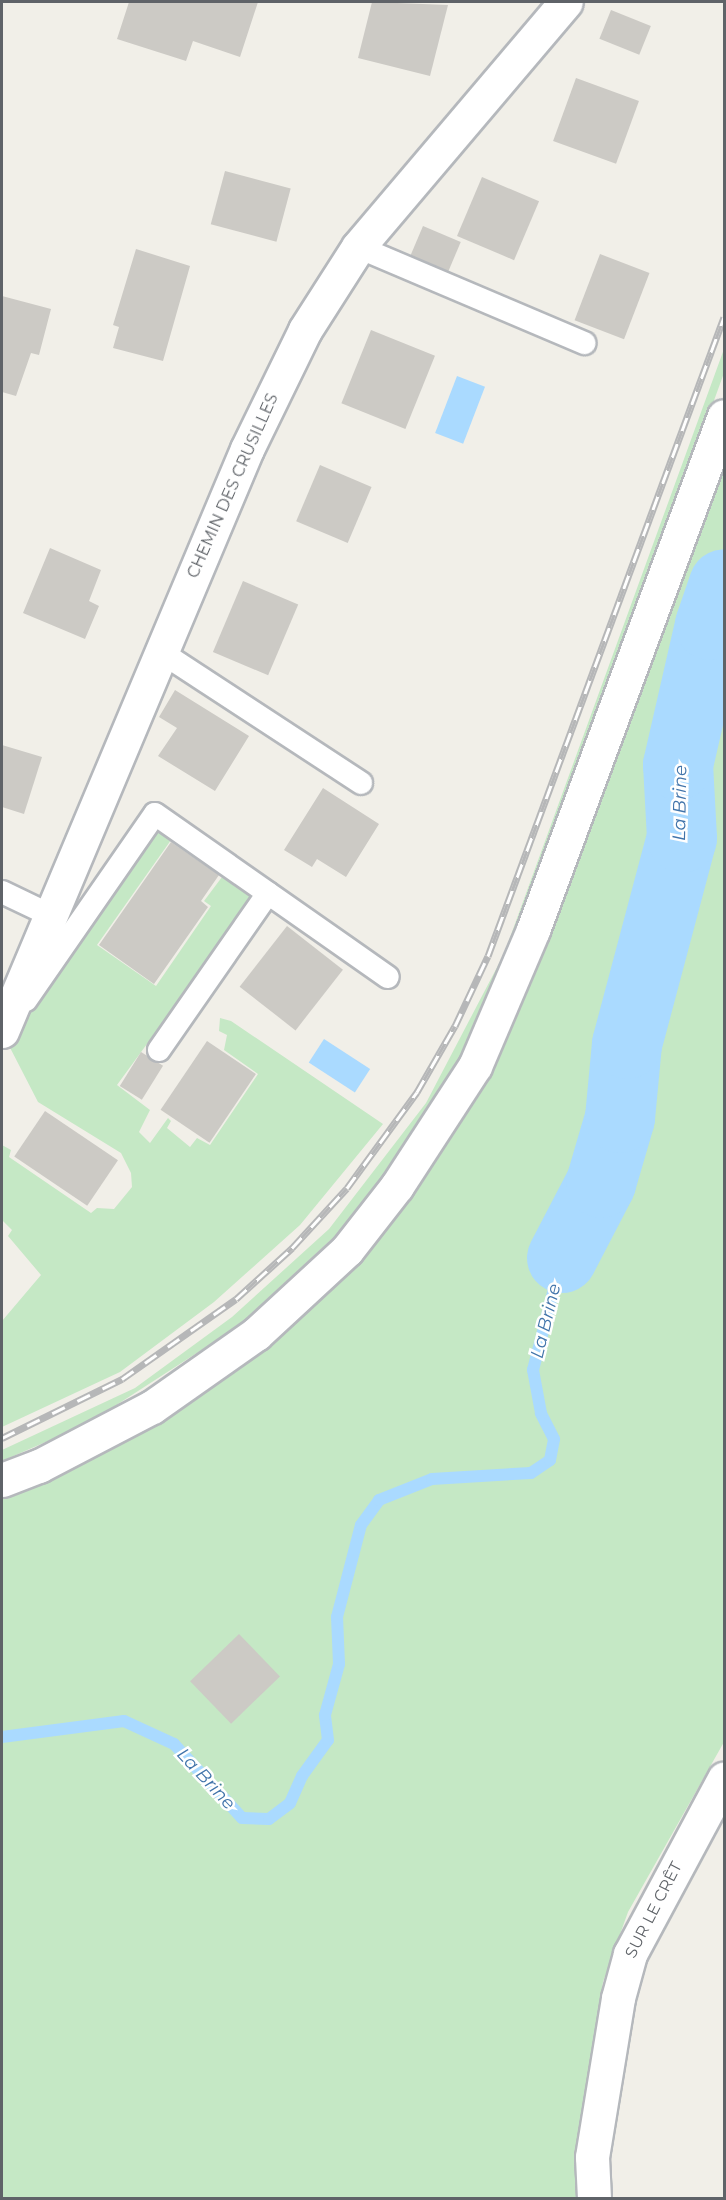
<!DOCTYPE html>
<html>
<head>
<meta charset="utf-8">
<style>
  body { margin:0 }
  #map { position:relative; width:726px; height:2200px; overflow:hidden; background:#f1efe8; font-family:Montserrat,sans-serif }
  div>[style] { position:absolute }
  .green>* { inset:0; background:#c5e8c5 }
  .water>* { inset:0; background:#aadaff; transform-origin:0 0 }
  .stream>* { height:12px; margin:-6px; padding:0 6px; transform-origin:6px; border-radius:6px; background:#aadaff }
  .river>* { height:70px; margin:-35px; padding:0 35px; transform-origin:35px; border-radius:35px; background:#aadaff }
  .building>* { inset:0; background:#cccac5; transform-origin:0 0 }
  .roads { filter:drop-shadow(2px 0 #b5b8bc) drop-shadow(-2px 0 #b5b8bc) drop-shadow(0 2px #b5b8bc) drop-shadow(0 -2px #b5b8bc) }
  .service>* { height:22px; margin:-11px; padding:0 11px; transform-origin:11px; border-radius:11px; background:#fff }
  .minor>* { height:33px; margin:-16.5px; padding:0 16.5px; transform-origin:16.5px; border-radius:16.5px; background:#fff }
  .tertiary>* { height:33px; margin:-16.5px; padding:0 16.5px; transform-origin:16.5px; border-radius:16.5px; background:#fff }
  .rail>* { height:7px; margin-top:-3.5px; transform-origin:0; background:repeating-linear-gradient(90deg,#fff 0 14px,#b6b7b8 0 28px); box-sizing:border-box; border-block:2px solid #b6b7b8 }
  span { translate:-50% -50%; white-space:nowrap; text-align:center; line-height:1.15; -webkit-text-stroke:5px #fff; paint-order:stroke }
  .street-label { font-size:16px; color:#5f6368 }
  .water-label { font-size:18px; color:#4174aa; font-style:italic }
  .frame { position:absolute; inset:0; border:3px solid #5f6368; pointer-events:none }
</style>
</head>
<body>
<div id="map">
  <div class="green">
    <div style="clip-path:polygon(724px 349px,724px 373px,523px 925px,475px 1037px,433px 1111px,335px 1236px,237px 1327px,87px 1424px,2px 1461px,2px 1450px,135px 1388px,232px 1317px,329px 1229px,426px 1103px,504px 954px)"></div>
    <div style="clip-path:polygon(724px 418px,724px 1742px,628px 1912px,603px 1982px,578px 2157px,580px 2198px,2px 2198px,2px 1484px,258px 1336px,478px 1068px)"></div>
    <div style="clip-path:polygon(155px 816px,201px 847px,194px 856px,171px 840px,97px 945px,156px 986px,211px 906px,204px 901px,228px 869px,264px 894px,209px 959px,117px 1085px,150px 1110px,139px 1132px,150px 1143px,168px 1118px,171px 1121px,167px 1128px,190px 1147px,197px 1138px,210px 1145px,258px 1074px,224px 1050px,227px 1035px,219px 1031px,220px 1018px,231px 1021px,383px 1124px,300px 1225px,214px 1302px,120px 1372px,2px 1427px,2px 1321px,41px 1275px,8px 1236px,12px 1230px,2px 1220px,2px 1145px,11px 1150px,9px 1157px,91px 1213px,97px 1208px,114px 1209px,132px 1187px,131px 1173px,121px 1153px,38px 1102px,4px 1036px)"></div>
  </div>
  <div class="water">
    <div style="left:457px;top:376px;width:30px;height:61px;rotate:21deg"></div>
    <div style="left:324px;top:1039px;width:55px;height:28px;rotate:33deg"></div>
  </div>
  <div class="stream">
    <div style="left:2px;top:1737px;width:123px;rotate:-7.5deg"></div>
    <div style="left:124px;top:1721px;width:55px;rotate:24.7deg"></div>
    <div style="left:174px;top:1744px;width:100px;rotate:47.4deg"></div>
    <div style="left:242px;top:1818px;width:27px;rotate:2deg"></div>
    <div style="left:269px;top:1819px;width:26px;rotate:-37deg"></div>
    <div style="left:290px;top:1803px;width:30px;rotate:-66deg"></div>
    <div style="left:302px;top:1776px;width:44px;rotate:-54.2deg"></div>
    <div style="left:328px;top:1740px;width:25px;rotate:-97deg"></div>
    <div style="left:325px;top:1715px;width:53px;rotate:-74.6deg"></div>
    <div style="left:339px;top:1664px;width:47px;rotate:-92.4deg"></div>
    <div style="left:337px;top:1617px;width:95px;rotate:-75.4deg"></div>
    <div style="left:361px;top:1525px;width:31px;rotate:-54deg"></div>
    <div style="left:379px;top:1500px;width:57px;rotate:-21.6deg"></div>
    <div style="left:432px;top:1479px;width:99px;rotate:-3.5deg"></div>
    <div style="left:531px;top:1473px;width:23px;rotate:-34deg"></div>
    <div style="left:550px;top:1460px;width:21px;rotate:-79deg"></div>
    <div style="left:554px;top:1439px;width:29px;rotate:-117deg"></div>
    <div style="left:541px;top:1413px;width:44px;rotate:-100.5deg"></div>
    <div style="left:533px;top:1370px;width:116px;rotate:-75.5deg"></div>
  </div>
  <div class="river">
    <div style="left:562px;top:1258px;width:85px;rotate:-62.5deg"></div>
    <div style="left:601px;top:1183px;width:68px;rotate:-73.7deg"></div>
    <div style="left:620px;top:1118px;width:74px;rotate:-84.6deg"></div>
    <div style="left:627px;top:1044px;width:213px;rotate:-75.1deg"></div>
    <div style="left:682px;top:838px;width:73px;rotate:-93.1deg"></div>
    <div style="left:678px;top:765px;width:144px;rotate:-77.1deg"></div>
    <div style="left:710px;top:625px;width:43px;rotate:-71.1deg"></div>
  </div>
  <div class="building">
    <div style="clip-path:polygon(129px 2px,258px 2px,240px 57px,193px 41px,186px 61px,117px 39px)"></div>
    <div style="clip-path:polygon(372px 2px,448px 5px,430px 76px,358px 58px)"></div>
    <div style="left:611px;top:10px;width:43px;height:31px;rotate:22deg"></div>
    <div style="left:576px;top:78px;width:67px;height:67px;rotate:20deg"></div>
    <div style="left:225px;top:171px;width:68px;height:55px;rotate:15deg"></div>
    <div style="left:482px;top:177px;width:62px;height:64px;rotate:23deg"></div>
    <div style="left:423px;top:226px;width:41px;height:33px;rotate:23deg"></div>
    <div style="clip-path:polygon(136px 249px,190px 266px,163px 361px,113px 348px,119px 327px,113px 325px)"></div>
    <div style="left:600px;top:254px;width:53px;height:71px;rotate:21deg"></div>
    <div style="clip-path:polygon(2px 296px,51px 309px,39px 355px,31px 353px,16px 396px,2px 392px)"></div>
    <div style="left:371px;top:330px;width:69px;height:79px;rotate:22deg"></div>
    <div style="left:320px;top:465px;width:56px;height:61px;rotate:23deg"></div>
    <div style="clip-path:polygon(50px 548px,101px 570px,89px 601px,99px 606px,85px 639px,23px 613px)"></div>
    <div style="left:243px;top:581px;width:60px;height:77px;rotate:23deg"></div>
    <div style="clip-path:polygon(175px 690px,249px 736px,215px 791px,158px 756px,177px 728px,159px 717px)"></div>
    <div style="clip-path:polygon(2px 745px,42px 757px,24px 814px,2px 807px)"></div>
    <div style="clip-path:polygon(323px 788px,379px 824px,346px 877px,317px 859px,312px 867px,284px 850px)"></div>
    <div style="clip-path:polygon(171px 842px,219px 875px,201px 901px,208px 907px,154px 984px,99px 945px)"></div>
    <div style="left:287px;top:926px;width:71px;height:77px;rotate:38deg"></div>
    <div style="left:207px;top:1041px;width:59px;height:83px;rotate:34deg"></div>
    <div style="left:141px;top:1052px;width:26px;height:40px;rotate:32deg"></div>
    <div style="left:45px;top:1111px;width:88px;height:55px;rotate:34deg"></div>
    <div style="left:239px;top:1634px;width:59px;height:68px;rotate:46deg"></div>
  </div>
  <div class="roads">
    <div class="service">
      <div style="left:358px;top:247px;width:246px;rotate:23deg"></div>
      <div style="left:161px;top:652px;width:239px;rotate:33.2deg"></div>
      <div style="left:2px;top:892px;width:53px;rotate:25.6deg"></div>
      <div style="left:26px;top:1000px;width:226px;rotate:-55.3deg"></div>
      <div style="left:155px;top:814px;width:284px;rotate:35deg"></div>
      <div style="left:159px;top:1050px;width:191px;rotate:-55.2deg"></div>
    </div>
    <div class="minor">
      <div style="left:2px;top:1031px;width:631px;rotate:-67.17deg"></div>
      <div style="left:247px;top:449px;width:132px;rotate:-64deg"></div>
      <div style="left:305px;top:330px;width:98px;rotate:-57.4deg"></div>
      <div style="left:358px;top:247px;width:321px;rotate:-49.7deg"></div>
      <div style="left:594px;top:2198px;width:41px;rotate:-92.8deg"></div>
      <div style="left:592px;top:2157px;width:161px;rotate:-80.7deg"></div>
      <div style="left:618px;top:1998px;width:46px;rotate:-74.7deg"></div>
      <div style="left:630px;top:1954px;width:199px;rotate:-61.8deg"></div>
    </div>
    <div class="tertiary">
      <div style="left:2px;top:1480px;width:40px;rotate:-21deg"></div>
      <div style="left:39px;top:1466px;width:127px;rotate:-27.6deg"></div>
      <div style="left:152px;top:1407px;width:127px;rotate:-35.1deg"></div>
      <div style="left:256px;top:1334px;width:124px;rotate:-42.7deg"></div>
      <div style="left:347px;top:1250px;width:81px;rotate:-52deg"></div>
      <div style="left:397px;top:1186px;width:143px;rotate:-57deg"></div>
      <div style="left:475px;top:1066px;width:148px;rotate:-66.9deg"></div>
      <div style="left:533px;top:930px;width:548px;rotate:-69.62deg"></div>
    </div>
  </div>
  <div class="rail">
    <div style="left:2px;top:1438px;width:134px;rotate:-26.2deg"></div>
    <div style="left:122px;top:1379px;width:139px;rotate:-35.1deg"></div>
    <div style="left:236px;top:1299px;width:76px;rotate:-42.3deg"></div>
    <div style="left:292px;top:1248px;width:81px;rotate:-47.5deg"></div>
    <div style="left:347px;top:1188px;width:119px;rotate:-53.9deg"></div>
    <div style="left:417px;top:1092px;width:76px;rotate:-60.1deg"></div>
    <div style="left:455px;top:1026px;width:77px;rotate:-64.8deg"></div>
    <div style="left:488px;top:956px;width:681px;rotate:-69.73deg"></div>
  </div>
  <div class="street-label">
    <span style="left:233px;top:486px;rotate:-66deg">CHEMIN DES CRUSILLES</span>
    <span style="left:654px;top:1910px;rotate:-63deg">SUR LE CRÊT</span>
  </div>
  <div class="water-label">
    <span style="left:680px;top:803px;rotate:-89deg">La Brine</span>
    <span style="left:546px;top:1321px;rotate:-76deg">La Brine</span>
    <span style="left:206px;top:1779px;rotate:47deg">La Brine</span>
  </div>
  <div class="frame"></div>
</div>
</body>
</html>
